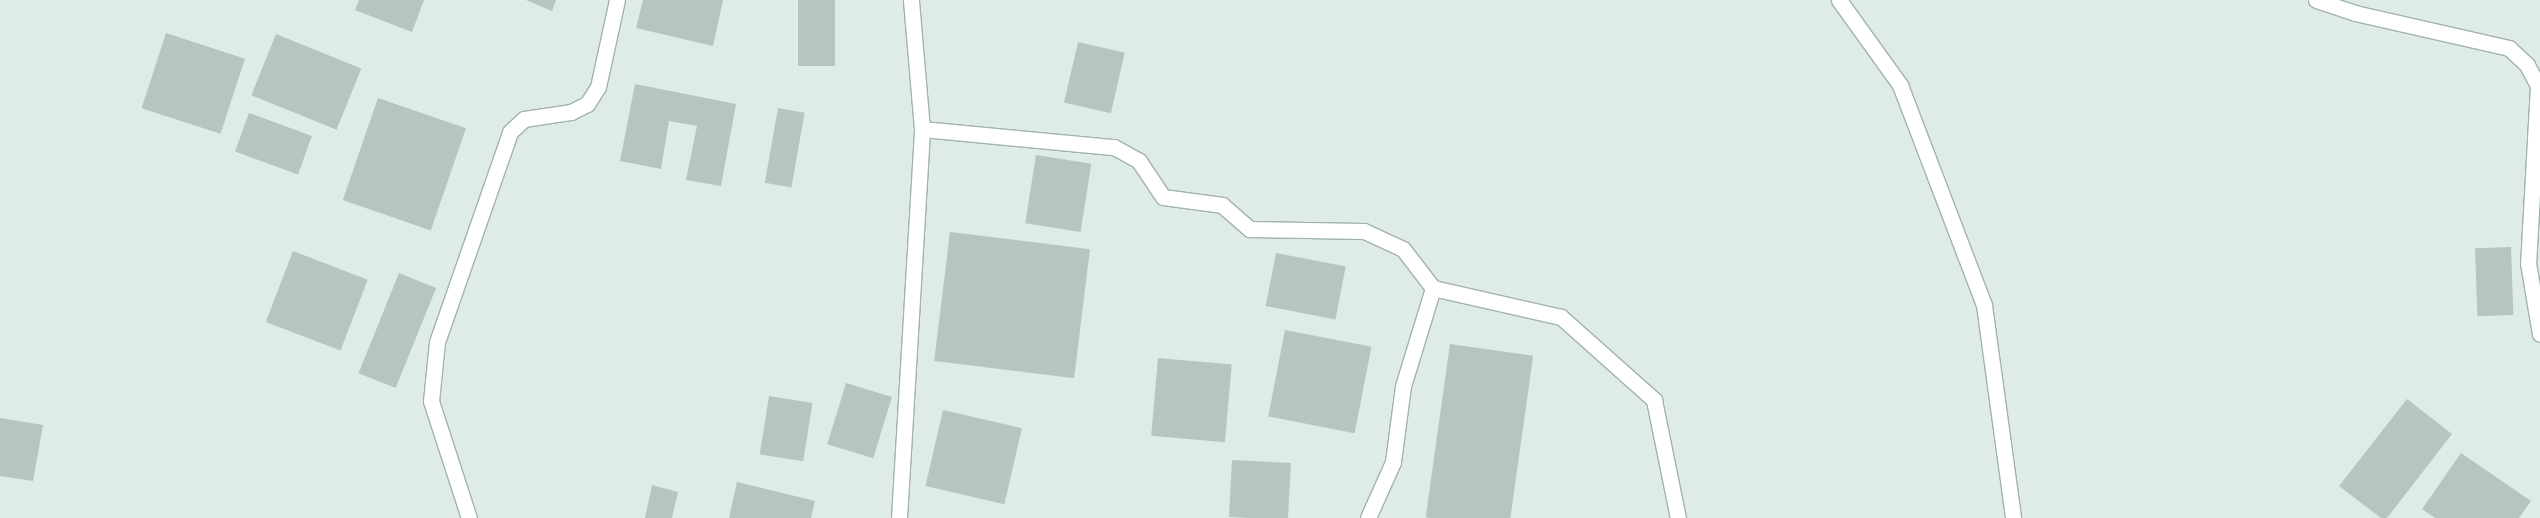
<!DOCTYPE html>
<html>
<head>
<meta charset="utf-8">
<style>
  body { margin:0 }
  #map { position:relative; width:2540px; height:518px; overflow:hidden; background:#deebe6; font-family:"Public Sans",sans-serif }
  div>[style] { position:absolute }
  .building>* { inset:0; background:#b4c6bf; transform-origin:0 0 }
  .roads { filter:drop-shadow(1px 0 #a1b3ad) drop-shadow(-1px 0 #a1b3ad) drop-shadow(0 1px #a1b3ad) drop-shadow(0 -1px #a1b3ad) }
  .street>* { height:15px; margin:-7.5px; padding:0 7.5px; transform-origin:7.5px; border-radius:7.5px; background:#fff }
  .secondary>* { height:15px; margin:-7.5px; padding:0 7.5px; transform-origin:7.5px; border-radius:7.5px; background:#fff }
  span { translate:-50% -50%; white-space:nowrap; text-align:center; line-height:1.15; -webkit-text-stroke:4px #eff7f3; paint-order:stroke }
</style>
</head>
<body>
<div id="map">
  <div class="building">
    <div style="clip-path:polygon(359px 0,424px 0,412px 32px,355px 10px)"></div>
    <div style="clip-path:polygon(526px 0,556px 0,552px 11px)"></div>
    <div style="clip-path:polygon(643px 0,723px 0,713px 46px,636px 28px)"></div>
    <div style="left:798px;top:0;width:37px;height:66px"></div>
    <div style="left:166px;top:33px;width:83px;height:79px;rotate:18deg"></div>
    <div style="left:276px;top:34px;width:92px;height:66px;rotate:22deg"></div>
    <div style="left:1078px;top:42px;width:48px;height:62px;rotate:13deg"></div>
    <div style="clip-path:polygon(635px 84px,736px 104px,721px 186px,686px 180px,697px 126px,669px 121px,661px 169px,620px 161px)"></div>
    <div style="left:378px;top:98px;width:93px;height:108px;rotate:19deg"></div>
    <div style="left:778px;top:108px;width:27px;height:76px;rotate:10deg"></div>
    <div style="left:249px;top:113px;width:67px;height:41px;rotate:20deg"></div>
    <div style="left:1036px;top:155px;width:56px;height:69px;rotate:9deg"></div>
    <div style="left:950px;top:232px;width:141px;height:130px;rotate:7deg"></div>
    <div style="left:2511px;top:247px;width:68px;height:36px;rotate:88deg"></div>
    <div style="left:293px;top:251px;width:80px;height:76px;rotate:21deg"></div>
    <div style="left:1276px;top:253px;width:71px;height:54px;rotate:11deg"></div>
    <div style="left:399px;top:273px;width:40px;height:108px;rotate:22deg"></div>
    <div style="left:1285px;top:330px;width:88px;height:88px;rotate:11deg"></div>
    <div style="left:1450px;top:344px;width:84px;height:175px;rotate:8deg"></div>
    <div style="left:1158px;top:358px;width:74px;height:78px;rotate:5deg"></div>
    <div style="left:846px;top:383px;width:48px;height:64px;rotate:17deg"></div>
    <div style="left:769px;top:396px;width:44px;height:59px;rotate:9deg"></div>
    <div style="clip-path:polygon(2407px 399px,2452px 434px,2387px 518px,2381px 518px,2339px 486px)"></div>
    <div style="left:943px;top:410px;width:81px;height:78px;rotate:13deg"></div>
    <div style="clip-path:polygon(0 418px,43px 425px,33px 481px,0 476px)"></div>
    <div style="clip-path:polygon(2461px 453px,2531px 501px,2519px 518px,2435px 518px,2422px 509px)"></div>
    <div style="left:1232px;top:460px;width:59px;height:57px;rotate:3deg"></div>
    <div style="clip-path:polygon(737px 482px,815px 501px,811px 518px,729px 518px)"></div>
    <div style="clip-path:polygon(652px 485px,678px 492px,672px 518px,645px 518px)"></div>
  </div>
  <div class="roads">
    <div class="street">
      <div style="left:2316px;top:0;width:41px;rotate:18.4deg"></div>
      <div style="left:2355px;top:13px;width:158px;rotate:12.8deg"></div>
      <div style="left:2509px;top:48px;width:25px;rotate:43deg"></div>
      <div style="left:2527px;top:65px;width:24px;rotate:62deg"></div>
      <div style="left:2538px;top:86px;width:177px;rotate:93.2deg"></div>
      <div style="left:2528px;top:263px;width:72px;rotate:80.4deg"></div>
      <div style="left:922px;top:129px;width:193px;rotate:5.4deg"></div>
      <div style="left:1114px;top:147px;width:29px;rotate:29deg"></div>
      <div style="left:1139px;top:161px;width:43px;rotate:56.3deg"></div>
      <div style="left:1163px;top:197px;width:60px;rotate:7.7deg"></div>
      <div style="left:1222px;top:205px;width:37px;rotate:41deg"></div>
      <div style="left:1250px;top:229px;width:114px;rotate:1deg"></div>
      <div style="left:1364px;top:231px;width:43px;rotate:24.8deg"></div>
      <div style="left:1403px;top:249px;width:49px;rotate:52.4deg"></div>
      <div style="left:1433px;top:288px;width:102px;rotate:107deg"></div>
      <div style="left:1403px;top:386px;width:77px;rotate:97.5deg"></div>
      <div style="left:1393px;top:462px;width:61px;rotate:114.1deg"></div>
      <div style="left:1433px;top:288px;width:131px;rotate:12.8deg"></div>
      <div style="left:1561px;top:317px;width:125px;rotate:41.7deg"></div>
      <div style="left:1654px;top:400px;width:120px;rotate:78.5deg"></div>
      <div style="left:469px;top:518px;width:123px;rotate:-108deg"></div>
      <div style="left:431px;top:401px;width:59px;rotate:-84.2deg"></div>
      <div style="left:437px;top:342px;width:222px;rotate:-70.8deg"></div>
      <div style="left:510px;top:132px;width:19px;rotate:-43deg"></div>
      <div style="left:524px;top:119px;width:48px;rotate:-8.5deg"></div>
      <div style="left:571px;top:112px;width:18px;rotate:-27deg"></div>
      <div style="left:587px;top:104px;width:20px;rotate:-57deg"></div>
      <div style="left:598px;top:87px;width:89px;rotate:-77.7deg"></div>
      <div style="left:899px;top:518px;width:390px;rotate:-86.6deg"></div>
      <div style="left:922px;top:129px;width:129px;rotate:-94.9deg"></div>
    </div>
    <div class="secondary">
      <div style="left:1839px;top:0;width:105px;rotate:54.3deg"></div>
      <div style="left:1900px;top:85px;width:235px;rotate:69.1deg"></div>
      <div style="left:1984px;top:305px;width:215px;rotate:82.2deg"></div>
    </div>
  </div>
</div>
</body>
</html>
